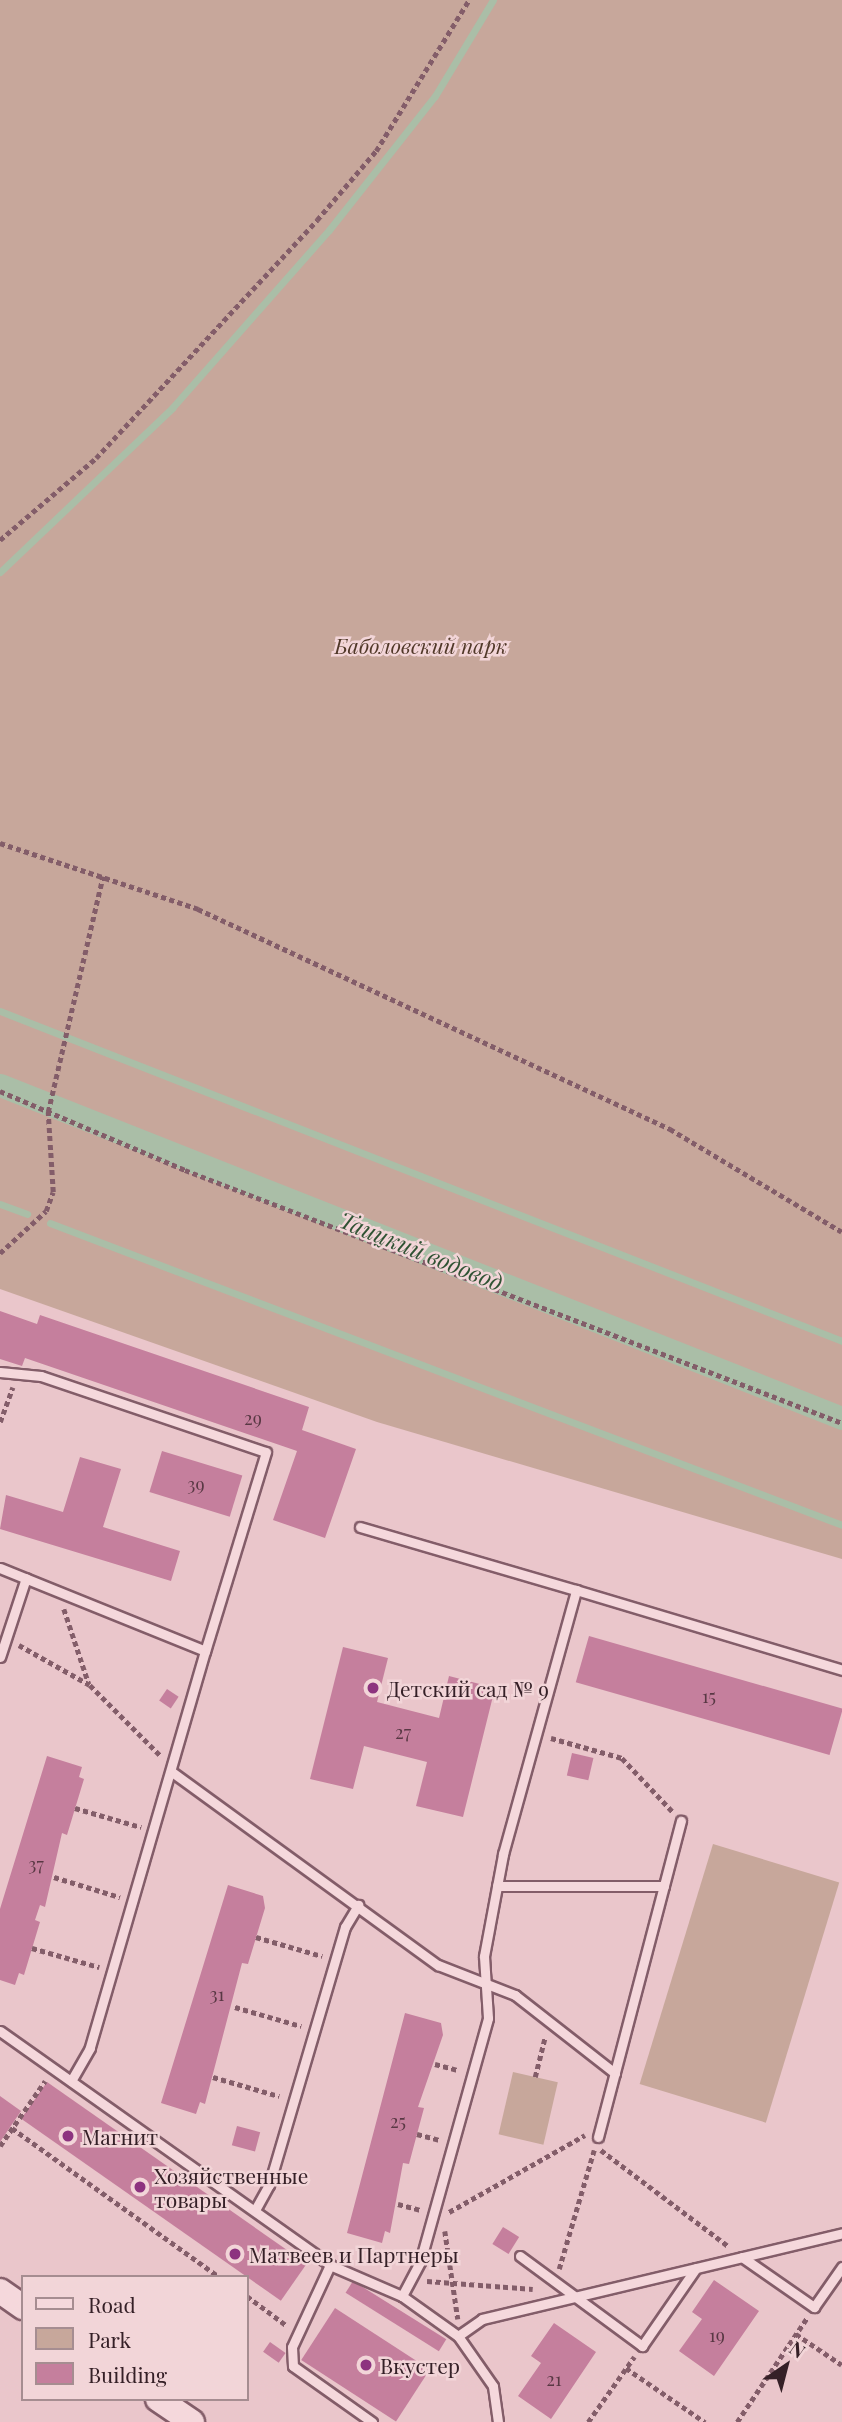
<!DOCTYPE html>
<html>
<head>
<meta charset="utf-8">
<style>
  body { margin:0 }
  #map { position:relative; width:842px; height:2422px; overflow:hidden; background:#eac6cb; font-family:"Playfair Display",serif }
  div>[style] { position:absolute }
  .green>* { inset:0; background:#c7a79b; transform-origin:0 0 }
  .stream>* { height:7px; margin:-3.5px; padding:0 3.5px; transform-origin:3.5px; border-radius:3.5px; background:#aabea7 }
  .canal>* { height:23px; margin:-11.5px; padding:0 11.5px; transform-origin:11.5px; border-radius:11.5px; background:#aabea7 }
  .building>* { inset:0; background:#c57f9d; transform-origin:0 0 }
  .path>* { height:4.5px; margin-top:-2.25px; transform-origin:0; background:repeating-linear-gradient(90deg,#835d69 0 5px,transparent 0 8.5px) }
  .roads { filter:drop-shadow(2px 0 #835d69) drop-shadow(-2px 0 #835d69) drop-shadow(0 2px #835d69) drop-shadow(0 -2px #835d69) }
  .service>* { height:9px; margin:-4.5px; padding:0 4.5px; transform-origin:4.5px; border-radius:4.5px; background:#f5d8dc }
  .secondary>* { height:24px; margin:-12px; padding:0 12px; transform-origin:12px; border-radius:12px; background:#f5d8dc }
  .dots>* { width:19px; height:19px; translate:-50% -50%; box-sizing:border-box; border:4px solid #f2d5d8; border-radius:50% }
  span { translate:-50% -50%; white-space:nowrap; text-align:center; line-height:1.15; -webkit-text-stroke:5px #f2d5d8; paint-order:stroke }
  .number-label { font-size:18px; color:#593844 }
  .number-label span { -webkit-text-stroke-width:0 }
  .park-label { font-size:21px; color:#503828; font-style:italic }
  .poi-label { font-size:21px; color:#352027 }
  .left { translate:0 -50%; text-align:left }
  .water-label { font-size:23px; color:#305334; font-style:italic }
  .legend { position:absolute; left:21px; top:2275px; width:228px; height:126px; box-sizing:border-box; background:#f2d5d8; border:2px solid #a68d91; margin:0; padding:9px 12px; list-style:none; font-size:21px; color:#352027 }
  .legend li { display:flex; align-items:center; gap:14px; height:35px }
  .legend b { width:35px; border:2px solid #a68d91 }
  .north { position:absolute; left:751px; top:2331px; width:70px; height:70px; -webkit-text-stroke:5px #f2d5d8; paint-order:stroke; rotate:35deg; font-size:19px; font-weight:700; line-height:28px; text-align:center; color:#352027 }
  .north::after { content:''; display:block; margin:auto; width:24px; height:32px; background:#352027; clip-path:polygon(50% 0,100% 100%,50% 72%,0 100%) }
</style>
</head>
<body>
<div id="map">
  <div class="green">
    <div style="clip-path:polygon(0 0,842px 0,842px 1559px,377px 1422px,0 1289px)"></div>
    <div style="left:713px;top:1844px;width:132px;height:251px;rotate:17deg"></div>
    <div style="left:513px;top:2072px;width:46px;height:64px;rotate:13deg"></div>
  </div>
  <div class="stream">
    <div style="left:0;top:572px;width:238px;rotate:-43.6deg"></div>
    <div style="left:172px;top:408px;width:237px;rotate:-48.6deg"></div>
    <div style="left:329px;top:230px;width:171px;rotate:-51.7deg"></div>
    <div style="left:435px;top:96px;width:112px;rotate:-58.9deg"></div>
    <div style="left:0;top:1011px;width:904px;rotate:21.4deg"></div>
    <div style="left:0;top:1204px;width:29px;rotate:20deg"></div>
    <div style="left:50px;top:1223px;width:848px;rotate:20.87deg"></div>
  </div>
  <div class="canal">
    <div style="left:0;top:1085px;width:905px;rotate:21.58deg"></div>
  </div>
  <div class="building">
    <div style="clip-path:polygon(0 1311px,37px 1324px,40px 1315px,309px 1407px,302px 1430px,356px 1449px,325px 1538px,273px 1520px,297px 1451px,25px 1358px,22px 1366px,0 1359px)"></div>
    <div style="left:162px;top:1451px;width:84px;height:43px;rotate:17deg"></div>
    <div style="clip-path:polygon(80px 1457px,121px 1469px,103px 1527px,180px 1551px,171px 1581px,0 1529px,6px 1495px,63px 1512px)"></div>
    <div style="left:589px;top:1636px;width:264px;height:48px;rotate:16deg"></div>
    <div style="clip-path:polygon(343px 1647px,388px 1658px,377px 1702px,439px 1718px,449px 1676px,495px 1688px,463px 1817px,416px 1806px,427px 1762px,364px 1746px,353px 1789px,310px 1779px)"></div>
    <div style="left:167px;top:1689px;width:14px;height:14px;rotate:34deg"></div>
    <div style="left:572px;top:1753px;width:22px;height:23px;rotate:13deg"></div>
    <div style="clip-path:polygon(47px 1756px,82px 1767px,79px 1777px,84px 1779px,67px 1835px,62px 1833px,45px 1907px,40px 1905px,35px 1920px,40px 1922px,24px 1975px,19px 1973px,15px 1985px,0 1980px,0 1909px)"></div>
    <div style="clip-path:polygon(228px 1885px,263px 1896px,265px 1908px,248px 1964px,242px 1963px,205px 2104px,200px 2102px,196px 2114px,161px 2103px)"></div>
    <div style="clip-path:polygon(405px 2013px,441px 2023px,443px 2035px,418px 2107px,424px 2108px,409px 2164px,403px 2163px,390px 2233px,385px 2231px,382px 2243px,347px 2233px)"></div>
    <div style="left:47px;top:2082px;width:317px;height:45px;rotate:35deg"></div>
    <div style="clip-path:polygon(0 2096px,21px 2111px,0 2142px)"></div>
    <div style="left:237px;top:2126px;width:24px;height:20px;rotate:15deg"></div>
    <div style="left:503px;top:2227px;width:19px;height:20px;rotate:32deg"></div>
    <div style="clip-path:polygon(714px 2280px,759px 2311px,714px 2376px,679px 2351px,702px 2319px,692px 2312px)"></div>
    <div style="left:353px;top:2281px;width:110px;height:14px;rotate:32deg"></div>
    <div style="left:335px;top:2308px;width:113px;height:62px;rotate:33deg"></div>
    <div style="clip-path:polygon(554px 2323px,596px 2352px,551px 2419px,518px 2396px,541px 2363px,531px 2356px)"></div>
    <div style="left:270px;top:2342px;width:19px;height:12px;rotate:35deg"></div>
  </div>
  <div class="path">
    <div style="left:0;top:540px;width:126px;rotate:-40.5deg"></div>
    <div style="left:96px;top:458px;width:325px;rotate:-47.1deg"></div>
    <div style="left:317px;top:220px;width:91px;rotate:-49.5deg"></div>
    <div style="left:376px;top:151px;width:177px;rotate:-58.4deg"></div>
    <div style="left:0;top:843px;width:209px;rotate:18.4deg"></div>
    <div style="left:198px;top:909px;width:521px;rotate:24.99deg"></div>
    <div style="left:670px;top:1129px;width:200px;rotate:30.9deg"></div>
    <div style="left:0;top:1091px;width:201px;rotate:23.1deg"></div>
    <div style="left:185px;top:1170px;width:704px;rotate:21.06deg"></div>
    <div style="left:0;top:1253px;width:62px;rotate:-42.4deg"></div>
    <div style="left:46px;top:1211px;width:20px;rotate:-70deg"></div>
    <div style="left:53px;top:1192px;width:80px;rotate:-93.6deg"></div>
    <div style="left:48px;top:1112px;width:242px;rotate:-76.9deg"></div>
    <div style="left:0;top:1422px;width:37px;rotate:-70deg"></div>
    <div style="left:64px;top:1609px;width:79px;rotate:71.6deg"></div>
    <div style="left:19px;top:1645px;width:81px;rotate:29.4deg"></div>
    <div style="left:90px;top:1685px;width:99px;rotate:45deg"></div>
    <div style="left:551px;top:1738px;width:74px;rotate:15.7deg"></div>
    <div style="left:622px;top:1758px;width:74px;rotate:46.6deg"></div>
    <div style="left:75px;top:1808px;width:69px;rotate:16.1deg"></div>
    <div style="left:54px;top:1877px;width:69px;rotate:16.9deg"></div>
    <div style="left:256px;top:1937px;width:69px;rotate:16.1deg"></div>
    <div style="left:32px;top:1948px;width:70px;rotate:15.8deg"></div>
    <div style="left:235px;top:2007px;width:69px;rotate:16.1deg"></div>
    <div style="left:435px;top:2064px;width:24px;rotate:15deg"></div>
    <div style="left:213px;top:2077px;width:69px;rotate:16.1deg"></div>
    <div style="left:535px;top:2077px;width:41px;rotate:-76deg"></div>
    <div style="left:12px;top:2128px;width:255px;rotate:35.7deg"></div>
    <div style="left:417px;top:2134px;width:24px;rotate:15deg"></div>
    <div style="left:0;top:2146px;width:79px;rotate:-55.3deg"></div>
    <div style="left:601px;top:2150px;width:159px;rotate:37.1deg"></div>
    <div style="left:398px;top:2204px;width:24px;rotate:15deg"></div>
    <div style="left:449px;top:2212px;width:156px;rotate:-29.5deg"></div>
    <div style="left:445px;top:2231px;width:89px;rotate:81.6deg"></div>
    <div style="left:559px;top:2269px;width:124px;rotate:-73.6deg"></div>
    <div style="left:427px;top:2281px;width:106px;rotate:4.3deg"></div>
    <div style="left:247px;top:2296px;width:49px;rotate:36.6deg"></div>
    <div style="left:796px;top:2334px;width:55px;rotate:34deg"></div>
    <div style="left:626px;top:2368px;width:96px;rotate:34.4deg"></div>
    <div style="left:588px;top:2422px;width:80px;rotate:-54.7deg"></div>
    <div style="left:737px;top:2422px;width:125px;rotate:-56.1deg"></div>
  </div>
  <div class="roads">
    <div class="service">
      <div style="left:0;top:1372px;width:41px;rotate:5.6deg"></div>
      <div style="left:41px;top:1376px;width:237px;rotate:18.7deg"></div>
      <div style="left:266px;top:1452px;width:208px;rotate:107deg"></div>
      <div style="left:360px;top:1527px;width:225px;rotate:16.3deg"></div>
      <div style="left:0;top:1568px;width:221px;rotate:22deg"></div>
      <div style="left:205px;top:1651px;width:413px;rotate:106.2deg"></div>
      <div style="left:90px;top:2048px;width:38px;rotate:120deg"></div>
      <div style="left:0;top:1657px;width:83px;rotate:-71.8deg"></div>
      <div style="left:172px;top:1772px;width:329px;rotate:36deg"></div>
      <div style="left:438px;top:1965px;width:83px;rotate:21.3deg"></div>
      <div style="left:515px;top:1995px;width:127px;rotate:38deg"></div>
      <div style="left:497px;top:1886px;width:167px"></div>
      <div style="left:0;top:2031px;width:405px;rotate:35.3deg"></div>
      <div style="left:330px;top:2265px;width:78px;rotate:23.3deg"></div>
      <div style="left:598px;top:2137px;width:327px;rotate:-75.3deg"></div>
      <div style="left:255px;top:2210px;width:29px;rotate:-61deg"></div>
      <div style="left:269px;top:2185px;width:269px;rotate:-73.6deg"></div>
      <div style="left:345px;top:1927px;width:26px;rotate:-59deg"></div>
      <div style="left:520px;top:2256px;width:152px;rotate:36.4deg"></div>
      <div style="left:642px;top:2346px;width:95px;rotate:-55.3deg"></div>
      <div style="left:742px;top:2257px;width:88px;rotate:34.8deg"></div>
      <div style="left:814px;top:2307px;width:49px;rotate:-55deg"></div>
      <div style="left:330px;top:2265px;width:90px;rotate:114.9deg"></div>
      <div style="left:292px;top:2347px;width:19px;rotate:87deg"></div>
      <div style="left:293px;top:2366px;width:97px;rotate:35.3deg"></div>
      <div style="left:458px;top:2336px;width:29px;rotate:-35deg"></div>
      <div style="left:482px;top:2319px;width:370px;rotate:-13.4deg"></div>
      <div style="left:498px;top:2422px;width:36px;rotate:-98deg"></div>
      <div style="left:493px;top:2386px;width:61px;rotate:-125deg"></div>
      <div style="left:458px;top:2336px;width:69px;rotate:-144.5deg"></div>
      <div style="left:402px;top:2296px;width:38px;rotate:-62deg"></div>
      <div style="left:420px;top:2262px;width:253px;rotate:-74.4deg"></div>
      <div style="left:488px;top:2018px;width:62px;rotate:-93.7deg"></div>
      <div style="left:484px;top:1956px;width:104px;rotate:-79.4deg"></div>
      <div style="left:503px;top:1854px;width:274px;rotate:-74.5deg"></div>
      <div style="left:576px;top:1590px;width:278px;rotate:16.7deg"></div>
    </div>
    <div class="secondary">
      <div style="left:0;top:2291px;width:28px;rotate:35deg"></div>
      <div style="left:158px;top:2399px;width:41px;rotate:34.1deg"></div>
    </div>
  </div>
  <div class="dots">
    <div style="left:373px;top:1688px;background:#8d337f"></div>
    <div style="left:68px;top:2136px;background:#8d337f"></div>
    <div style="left:140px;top:2187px;background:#8d337f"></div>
    <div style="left:235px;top:2254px;background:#8d337f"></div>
    <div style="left:366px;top:2365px;background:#8d337f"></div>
  </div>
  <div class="number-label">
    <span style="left:253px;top:1418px">29</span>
    <span style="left:196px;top:1484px">39</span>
    <span style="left:709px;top:1696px">15</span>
    <span style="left:403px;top:1732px">27</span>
    <span style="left:36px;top:1864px">37</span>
    <span style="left:217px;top:1994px">31</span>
    <span style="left:398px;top:2121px">25</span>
    <span style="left:717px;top:2335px">19</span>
    <span style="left:554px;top:2379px">21</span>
  </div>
  <div class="park-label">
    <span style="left:421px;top:645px">Баболовский парк</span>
  </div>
  <div class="poi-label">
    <span class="left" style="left:387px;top:1688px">Детский сад № 9</span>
    <span class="left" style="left:82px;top:2136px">Магнит</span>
    <span class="left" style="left:154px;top:2187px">Хозяйственные<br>товары</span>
    <span class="left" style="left:249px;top:2254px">Матвеев и Партнеры</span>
    <span class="left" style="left:380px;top:2365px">Вкустер</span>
  </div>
  <div class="water-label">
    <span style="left:421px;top:1251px;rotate:22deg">Таицкий водовод</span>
  </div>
  <ul class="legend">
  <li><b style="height:9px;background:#f5d8dc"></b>Road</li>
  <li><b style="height:19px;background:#c7a79b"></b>Park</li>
  <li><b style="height:19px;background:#c57f9d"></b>Building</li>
  </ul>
  <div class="north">N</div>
</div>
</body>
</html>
